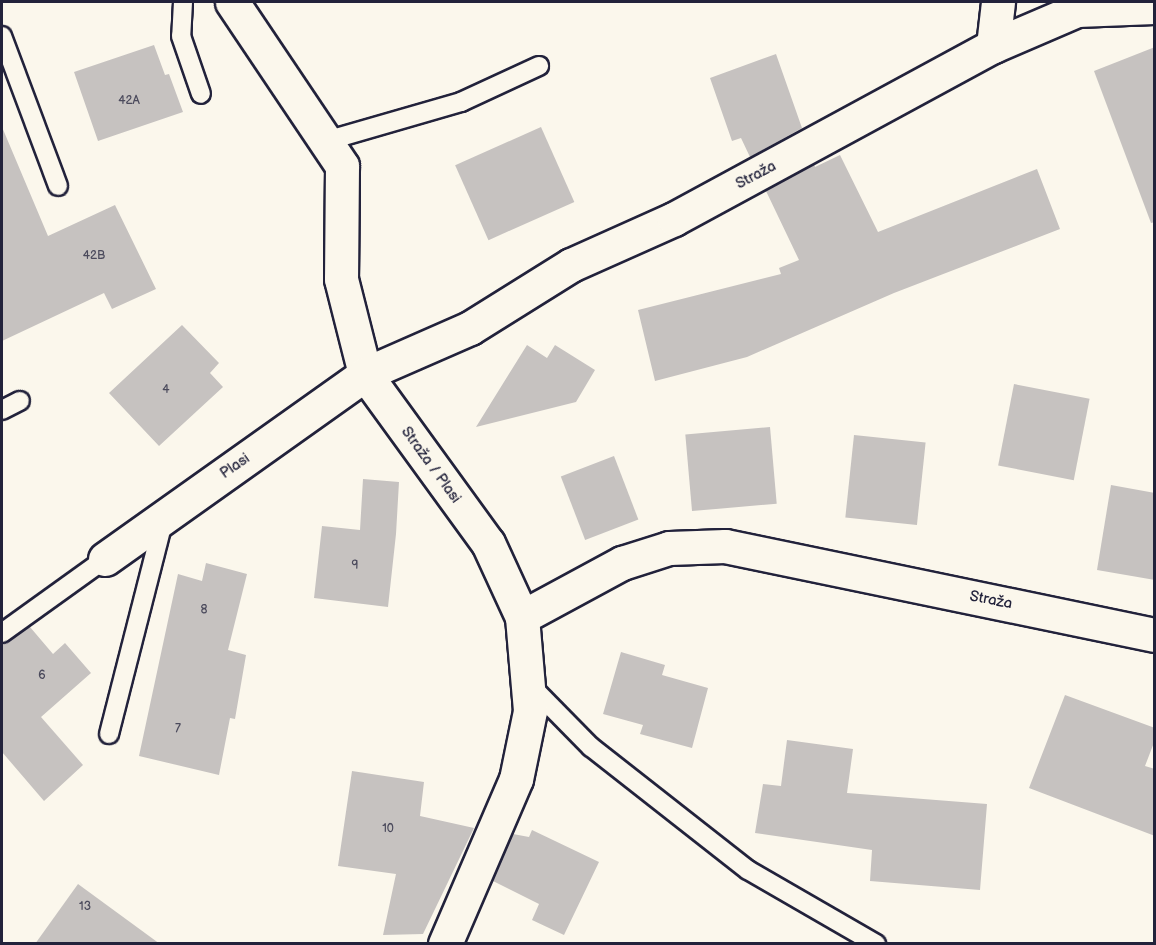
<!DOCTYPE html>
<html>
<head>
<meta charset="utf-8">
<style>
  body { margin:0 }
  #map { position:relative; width:1156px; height:945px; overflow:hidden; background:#fbf7ec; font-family:"Balsamiq Sans",sans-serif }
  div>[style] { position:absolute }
  .building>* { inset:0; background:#c6c2c0; transform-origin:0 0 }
  .roads { filter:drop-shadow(2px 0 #22223b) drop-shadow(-2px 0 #22223b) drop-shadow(0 2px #22223b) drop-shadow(0 -2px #22223b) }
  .service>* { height:18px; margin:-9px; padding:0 9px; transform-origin:9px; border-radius:9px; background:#fbf7ec }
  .minor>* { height:33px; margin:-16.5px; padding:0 16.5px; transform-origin:16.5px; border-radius:16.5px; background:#fbf7ec }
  span { translate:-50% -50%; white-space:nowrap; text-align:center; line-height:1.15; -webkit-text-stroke:5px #fbf7ec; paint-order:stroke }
  .number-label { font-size:12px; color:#4b4a5c }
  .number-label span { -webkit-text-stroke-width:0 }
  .street-label { font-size:15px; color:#22223b }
  .frame { position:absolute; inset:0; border:3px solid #22223b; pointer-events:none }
</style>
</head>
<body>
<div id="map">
  <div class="building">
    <div style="clip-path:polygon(154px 45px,165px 75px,169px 74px,183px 112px,98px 141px,74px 72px)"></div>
    <div style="clip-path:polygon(1155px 47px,1155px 222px,1151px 223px,1094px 71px)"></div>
    <div style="clip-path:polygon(776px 54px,802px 128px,750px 157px,741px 138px,732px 141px,710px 78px)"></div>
    <div style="clip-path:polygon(2px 127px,48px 236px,115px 205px,156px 289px,112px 309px,104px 293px,2px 341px)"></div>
    <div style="left:541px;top:127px;width:82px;height:94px;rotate:66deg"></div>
    <div style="clip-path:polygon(840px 155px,878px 232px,1037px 169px,1060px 229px,894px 293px,747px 357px,655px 381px,638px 310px,781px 274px,779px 268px,799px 260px,766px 191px,814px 164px,815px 167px)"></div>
    <div style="clip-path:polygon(182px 325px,219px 363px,210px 373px,223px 387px,159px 446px,109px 393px)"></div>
    <div style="clip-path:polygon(527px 345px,547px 358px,555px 345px,595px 370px,576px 402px,476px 427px)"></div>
    <div style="left:1014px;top:384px;width:77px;height:83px;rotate:11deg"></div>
    <div style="left:770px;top:427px;width:77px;height:85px;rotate:85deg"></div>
    <div style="left:854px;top:435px;width:72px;height:83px;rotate:6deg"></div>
    <div style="left:614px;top:456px;width:68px;height:57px;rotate:69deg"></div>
    <div style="clip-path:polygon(363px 479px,399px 482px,396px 534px,388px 607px,314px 598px,322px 526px,360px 530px)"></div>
    <div style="clip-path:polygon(1111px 485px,1155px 493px,1155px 580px,1097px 570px)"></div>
    <div style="clip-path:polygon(206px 563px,247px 574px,228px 650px,246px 655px,235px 719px,230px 718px,219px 775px,139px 756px,178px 574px,202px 581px)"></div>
    <div style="clip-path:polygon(30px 627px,53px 654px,65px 643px,91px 673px,41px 717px,83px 765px,44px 801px,2px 752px,2px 644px)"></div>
    <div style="clip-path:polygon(621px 652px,665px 665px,662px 675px,708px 688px,692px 748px,640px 734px,643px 725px,603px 714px)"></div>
    <div style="clip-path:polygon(1065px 695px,1155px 728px,1155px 740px,1145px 766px,1155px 769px,1155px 836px,1029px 788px)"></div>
    <div style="clip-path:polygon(787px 740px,853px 749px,847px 793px,987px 804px,980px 890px,870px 881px,872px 850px,755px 833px,763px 784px,781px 786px)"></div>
    <div style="clip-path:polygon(352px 771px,424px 782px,420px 816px,474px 828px,423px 934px,383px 935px,396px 874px,338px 866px)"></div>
    <div style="clip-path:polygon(532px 830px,599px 862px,564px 935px,532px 920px,539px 904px,493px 881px,513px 834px,529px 837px)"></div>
    <div style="clip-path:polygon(78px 884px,160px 944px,35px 944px)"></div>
  </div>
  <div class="roads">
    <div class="service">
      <div style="left:183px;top:2px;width:34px;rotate:93deg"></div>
      <div style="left:181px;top:36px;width:61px;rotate:71deg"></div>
      <div style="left:2px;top:36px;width:160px;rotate:69.5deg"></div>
      <div style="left:326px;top:141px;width:141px;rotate:-16.1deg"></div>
      <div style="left:461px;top:102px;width:86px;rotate:-24.8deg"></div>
      <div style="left:2px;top:410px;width:20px;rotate:-27deg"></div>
      <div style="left:2px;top:633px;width:127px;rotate:-35.7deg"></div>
      <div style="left:528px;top:683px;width:90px;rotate:45.5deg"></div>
      <div style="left:591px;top:747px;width:199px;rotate:38.1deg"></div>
      <div style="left:748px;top:870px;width:148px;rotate:30deg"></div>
      <div style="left:109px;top:734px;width:223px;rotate:-75.7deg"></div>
    </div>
    <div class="minor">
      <div style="left:232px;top:2px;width:197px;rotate:56.1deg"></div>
      <div style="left:342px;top:166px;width:113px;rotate:90.5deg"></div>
      <div style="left:341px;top:279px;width:98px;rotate:75.8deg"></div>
      <div style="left:365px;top:374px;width:209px;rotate:54deg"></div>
      <div style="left:488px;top:543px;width:81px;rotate:65.3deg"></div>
      <div style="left:522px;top:617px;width:94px;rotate:85.1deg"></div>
      <div style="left:530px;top:711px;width:69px;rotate:101.6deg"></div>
      <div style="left:516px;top:779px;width:180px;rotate:113.3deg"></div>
      <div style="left:993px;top:46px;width:44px;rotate:-83.5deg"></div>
      <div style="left:105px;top:559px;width:319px;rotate:-35.4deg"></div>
      <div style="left:365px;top:374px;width:115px;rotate:-23.7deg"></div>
      <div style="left:470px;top:328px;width:119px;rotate:-32deg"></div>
      <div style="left:571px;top:265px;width:113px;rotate:-24.1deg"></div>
      <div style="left:674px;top:219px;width:363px;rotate:-28.5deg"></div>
      <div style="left:993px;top:46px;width:91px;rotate:-23.2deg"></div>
      <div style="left:1077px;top:10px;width:77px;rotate:-2.2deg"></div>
      <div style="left:522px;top:617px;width:114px;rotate:-28.4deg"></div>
      <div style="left:622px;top:563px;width:49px;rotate:-17.7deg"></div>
      <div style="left:669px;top:548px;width:56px;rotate:-2deg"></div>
      <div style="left:725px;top:546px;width:438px;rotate:11.7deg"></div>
    </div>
  </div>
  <div class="number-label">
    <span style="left:129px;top:101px">42A</span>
    <span style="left:94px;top:256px">42B</span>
    <span style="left:166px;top:390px">4</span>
    <span style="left:355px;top:566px">9</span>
    <span style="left:204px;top:610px">8</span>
    <span style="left:42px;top:676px">6</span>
    <span style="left:178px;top:729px">7</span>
    <span style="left:388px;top:829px">10</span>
    <span style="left:85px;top:907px">13</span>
  </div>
  <div class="street-label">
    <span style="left:756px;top:175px;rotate:-28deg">Straža</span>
    <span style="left:431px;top:465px;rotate:54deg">Straža / Plasi</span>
    <span style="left:235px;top:466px;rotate:-35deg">Plasi</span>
    <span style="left:991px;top:600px;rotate:11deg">Straža</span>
  </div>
  <div class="frame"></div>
</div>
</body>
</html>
